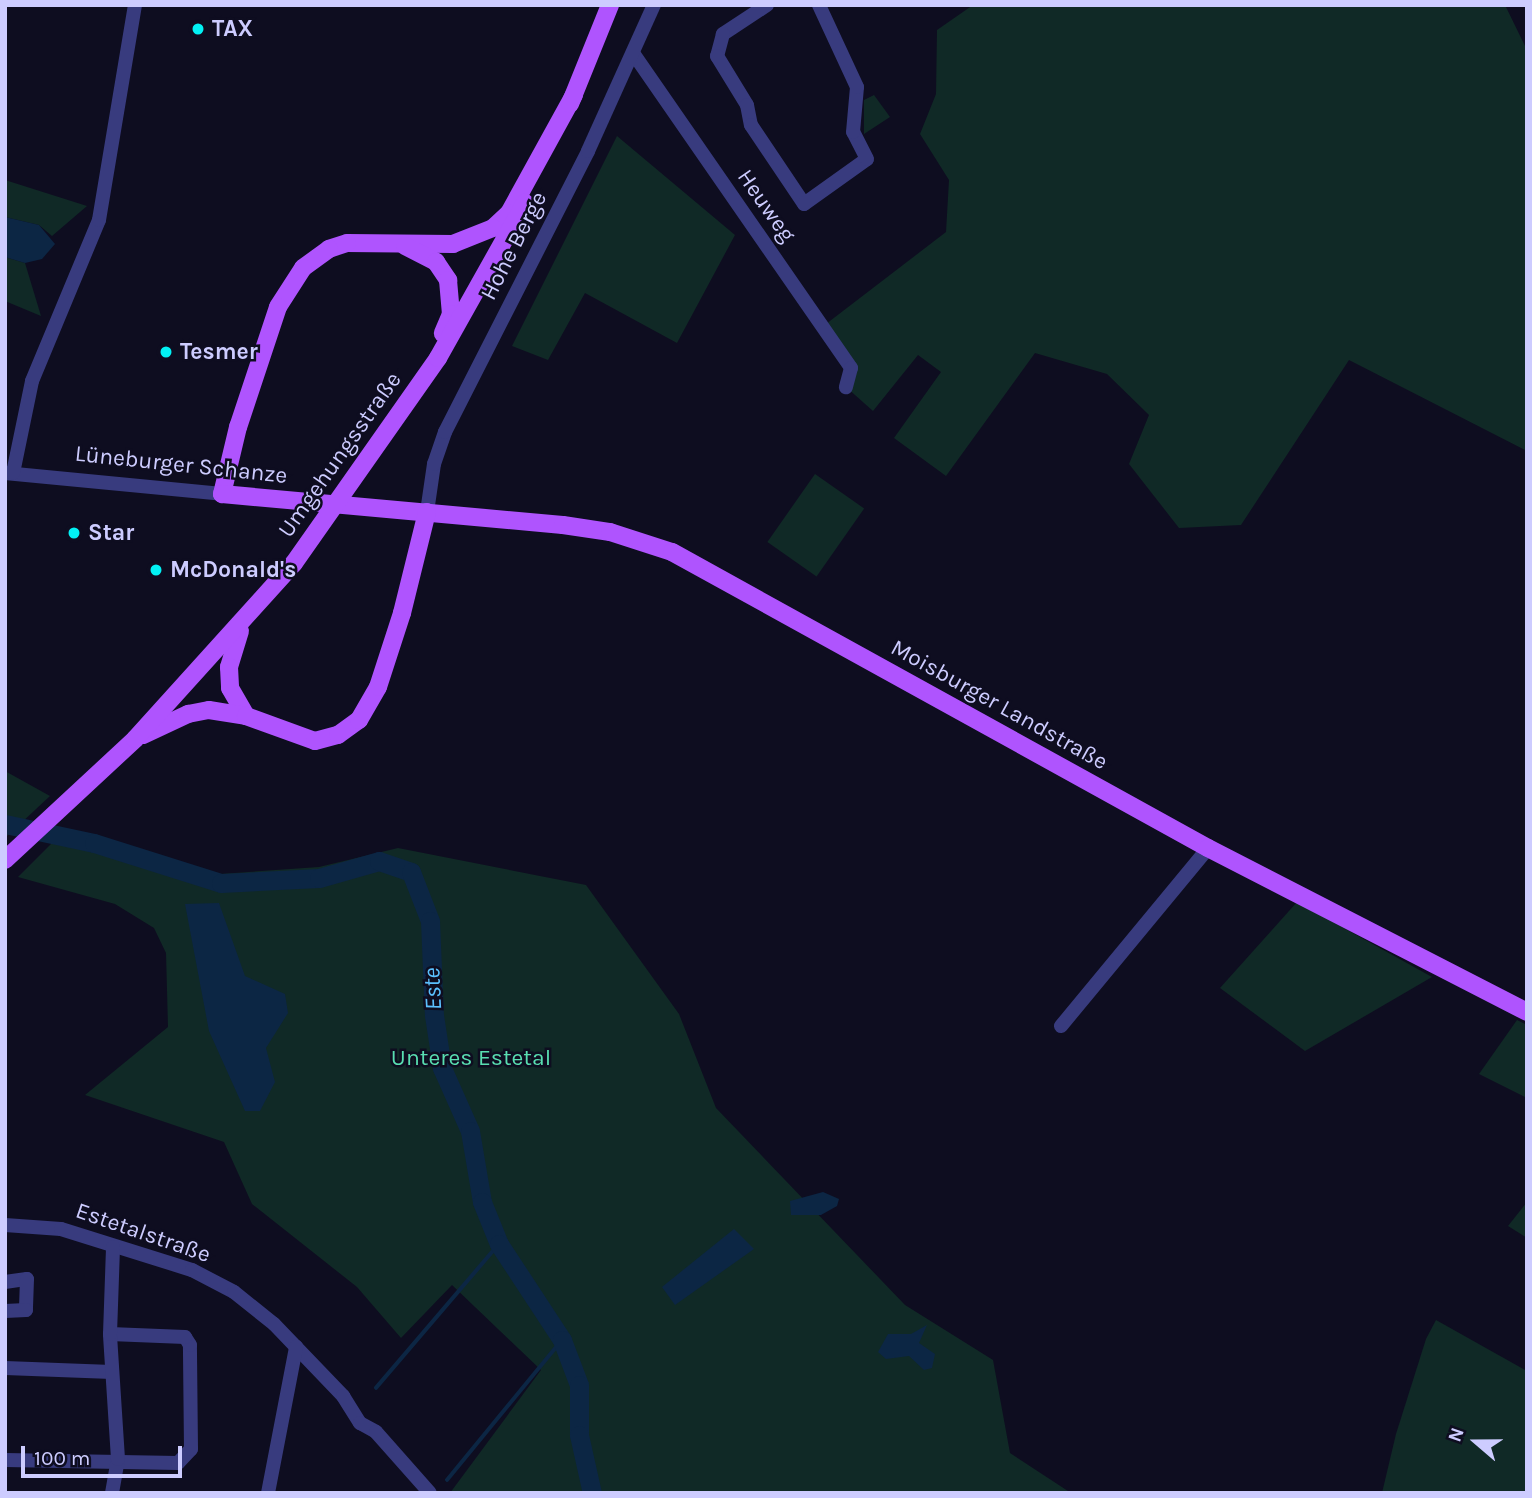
<!DOCTYPE html>
<html>
<head>
<meta charset="utf-8">
<style>
  body { margin:0 }
  #map { position:relative; width:1532px; height:1498px; overflow:hidden; background:#0e0d20; font-family:Karla,sans-serif }
  div>[style] { position:absolute }
  .green>* { inset:0; background:#102926; transform-origin:0 0 }
  .water>* { inset:0; background:#0c2644 }
  .stream>* { height:3.5px; margin:-1.75px; padding:0 1.75px; transform-origin:1.75px; border-radius:1.75px; background:#0c2644 }
  .river>* { height:19px; margin:-9.5px; padding:0 9.5px; transform-origin:9.5px; border-radius:9.5px; background:#0c2644 }
  .minor>* { height:14px; margin:-7px; padding:0 7px; transform-origin:7px; border-radius:7px; background:#383b7e }
  .major>* { height:18px; margin:-9px; padding:0 9px; transform-origin:9px; border-radius:9px; background:#af54fe }
  .dots>* { width:19px; height:19px; translate:-50% -50%; box-sizing:border-box; border:4px solid #0e0d20; border-radius:50% }
  span { translate:-50% -50%; white-space:nowrap; text-align:center; line-height:1.15; -webkit-text-stroke:5px #0e0d20; paint-order:stroke }
  .poi-label { font-size:23px; color:#cdccff; font-weight:700 }
  .left { translate:0 -50%; text-align:left }
  .street-label { font-size:23px; color:#cdccff }
  .park-label { font-size:23px; color:#59deb1 }
  .water-label { font-size:24px; color:#5bc0fe; font-style:italic }
  .frame { position:absolute; inset:0; border:7px solid #cdccff; pointer-events:none }
  .north { position:absolute; left:1441px; top:1407px; width:70px; height:70px; -webkit-text-stroke:5px #0e0d20; paint-order:stroke; rotate:290deg; font-size:19px; font-weight:700; line-height:28px; text-align:center; color:#cdccff }
  .north::after { content:''; display:block; margin:auto; width:24px; height:32px; background:#cdccff; clip-path:polygon(50% 0,100% 100%,50% 72%,0 100%) }
  .scale { position:absolute; left:21px; top:1446px; width:161px; height:32px; box-sizing:border-box; border:4px solid #cdccff; border-top:0; padding-left:9px; font-size:21px; line-height:24px; white-space:nowrap; color:#cdccff; -webkit-text-stroke:5px #0e0d20; paint-order:stroke }
</style>
</head>
<body>
<div id="map">
  <div class="green">
    <div style="clip-path:polygon(973px 5px,1505px 5px,1527px 50px,1527px 451px,1349px 360px,1241px 525px,1179px 528px,1129px 464px,1149px 415px,1107px 374px,1035px 353px,946px 476px,894px 438px,941px 372px,918px 355px,873px 411px,846px 387px,851px 368px,826px 324px,946px 232px,949px 180px,920px 134px,936px 94px,937px 30px)"></div>
    <div style="clip-path:polygon(874px 95px,890px 117px,864px 134px,864px 100px)"></div>
    <div style="clip-path:polygon(617px 136px,735px 235px,677px 343px,585px 293px,548px 360px,512px 346px)"></div>
    <div style="clip-path:polygon(5px 180px,87px 206px,52px 236px,39px 225px,5px 217px)"></div>
    <div style="clip-path:polygon(5px 257px,25px 263px,41px 316px,5px 301px)"></div>
    <div style="left:815px;top:474px;width:60px;height:83px;rotate:35deg"></div>
    <div style="clip-path:polygon(5px 771px,50px 796px,5px 838px)"></div>
    <div style="clip-path:polygon(66px 829px,220px 874px,319px 867px,398px 848px,586px 885px,679px 1014px,716px 1108px,905px 1305px,993px 1360px,1010px 1453px,1071px 1493px,450px 1493px,541px 1370px,452px 1285px,401px 1338px,357px 1287px,252px 1204px,224px 1142px,85px 1095px,168px 1027px,166px 953px,154px 928px,115px 904px,18px 877px)"></div>
    <div style="clip-path:polygon(1297px 902px,1432px 977px,1305px 1051px,1220px 988px)"></div>
    <div style="clip-path:polygon(1517px 1020px,1527px 1025px,1527px 1098px,1479px 1074px)"></div>
    <div style="clip-path:polygon(1527px 1202px,1527px 1238px,1508px 1226px)"></div>
    <div style="clip-path:polygon(1436px 1320px,1527px 1371px,1527px 1493px,1382px 1493px,1396px 1434px,1426px 1339px)"></div>
  </div>
  <div class="water">
    <div style="clip-path:polygon(5px 217px,39px 225px,55px 244px,42px 259px,25px 263px,5px 257px)"></div>
    <div style="clip-path:polygon(219px 903px,245px 976px,285px 994px,288px 1013px,266px 1048px,275px 1082px,260px 1111px,245px 1111px,209px 1031px,185px 904px)"></div>
    <div style="clip-path:polygon(823px 1192px,839px 1199px,837px 1206px,821px 1215px,791px 1215px,790px 1201px)"></div>
    <div style="clip-path:polygon(734px 1229px,754px 1249px,675px 1305px,662px 1287px)"></div>
    <div style="clip-path:polygon(927px 1325px,919px 1343px,935px 1354px,932px 1368px,924px 1370px,909px 1356px,886px 1359px,878px 1352px,888px 1334px,911px 1334px)"></div>
  </div>
  <div class="stream">
    <div style="left:376px;top:1388px;width:189px;rotate:-49.5deg"></div>
    <div style="left:447px;top:1480px;width:181px;rotate:-50.6deg"></div>
  </div>
  <div class="river">
    <div style="left:5px;top:824px;width:91px;rotate:12.1deg"></div>
    <div style="left:94px;top:843px;width:133px;rotate:17.5deg"></div>
    <div style="left:221px;top:883px;width:98px;rotate:-2.9deg"></div>
    <div style="left:319px;top:878px;width:62px;rotate:-15.8deg"></div>
    <div style="left:379px;top:861px;width:34px;rotate:19deg"></div>
    <div style="left:411px;top:872px;width:53px;rotate:68.8deg"></div>
    <div style="left:430px;top:921px;width:94px;rotate:87.6deg"></div>
    <div style="left:434px;top:1015px;width:54px;rotate:81.4deg"></div>
    <div style="left:442px;top:1068px;width:69px;rotate:66deg"></div>
    <div style="left:470px;top:1131px;width:72px;rotate:80.4deg"></div>
    <div style="left:482px;top:1202px;width:45px;rotate:68deg"></div>
    <div style="left:499px;top:1244px;width:115px;rotate:56.7deg"></div>
    <div style="left:562px;top:1340px;width:48px;rotate:69.3deg"></div>
    <div style="left:579px;top:1385px;width:50px;rotate:90deg"></div>
    <div style="left:579px;top:1435px;width:59px;rotate:77.4deg"></div>
  </div>
  <div class="minor">
    <div style="left:767px;top:5px;width:53px;rotate:146.6deg"></div>
    <div style="left:723px;top:34px;width:23px;rotate:105deg"></div>
    <div style="left:717px;top:56px;width:57px;rotate:58.5deg"></div>
    <div style="left:747px;top:105px;width:20px;rotate:79deg"></div>
    <div style="left:751px;top:125px;width:95px;rotate:56.1deg"></div>
    <div style="left:804px;top:204px;width:77px;rotate:-35.5deg"></div>
    <div style="left:867px;top:159px;width:30px;rotate:-117deg"></div>
    <div style="left:853px;top:132px;width:45px;rotate:-84.9deg"></div>
    <div style="left:857px;top:87px;width:90px;rotate:-114.9deg"></div>
    <div style="left:633px;top:53px;width:383px;rotate:55.3deg"></div>
    <div style="left:851px;top:368px;width:20px;rotate:105deg"></div>
    <div style="left:5px;top:473px;width:218px;rotate:5.5deg"></div>
    <div style="left:13px;top:473px;width:94px;rotate:-78.3deg"></div>
    <div style="left:32px;top:381px;width:174px;rotate:-67.4deg"></div>
    <div style="left:99px;top:220px;width:218px;rotate:-80.5deg"></div>
    <div style="left:427px;top:512px;width:49px;rotate:-81.7deg"></div>
    <div style="left:434px;top:464px;width:34px;rotate:-71deg"></div>
    <div style="left:445px;top:432px;width:315px;rotate:-63deg"></div>
    <div style="left:588px;top:151px;width:160px;rotate:-65.7deg"></div>
    <div style="left:1061px;top:1026px;width:231px;rotate:-50.4deg"></div>
    <div style="left:5px;top:1225px;width:56px;rotate:4.1deg"></div>
    <div style="left:61px;top:1229px;width:137px;rotate:17.4deg"></div>
    <div style="left:192px;top:1270px;width:47px;rotate:27.6deg"></div>
    <div style="left:234px;top:1292px;width:51px;rotate:38.7deg"></div>
    <div style="left:274px;top:1324px;width:100px;rotate:46.2deg"></div>
    <div style="left:343px;top:1396px;width:32px;rotate:58deg"></div>
    <div style="left:360px;top:1423px;width:18px;rotate:29deg"></div>
    <div style="left:376px;top:1432px;width:81px;rotate:48.5deg"></div>
    <div style="left:5px;top:1282px;width:22px;rotate:-8deg"></div>
    <div style="left:27px;top:1279px;width:31px;rotate:92deg"></div>
    <div style="left:26px;top:1310px;width:21px;rotate:177deg"></div>
    <div style="left:5px;top:1368px;width:107px;rotate:2.1deg"></div>
    <div style="left:5px;top:1460px;width:173px;rotate:1deg"></div>
    <div style="left:178px;top:1463px;width:19px;rotate:-47deg"></div>
    <div style="left:191px;top:1449px;width:104px;rotate:-90.6deg"></div>
    <div style="left:190px;top:1345px;width:9px;rotate:-122deg"></div>
    <div style="left:185px;top:1337px;width:75px;rotate:-177.7deg"></div>
    <div style="left:112px;top:1493px;width:35px;rotate:-80deg"></div>
    <div style="left:118px;top:1459px;width:125px;rotate:-93.7deg"></div>
    <div style="left:110px;top:1334px;width:87px;rotate:-88deg"></div>
    <div style="left:268px;top:1493px;width:149px;rotate:-79.1deg"></div>
  </div>
  <div class="major">
    <div style="left:574px;top:95px;width:135px;rotate:118.8deg"></div>
    <div style="left:509px;top:213px;width:22px;rotate:137deg"></div>
    <div style="left:493px;top:228px;width:43px;rotate:158.2deg"></div>
    <div style="left:453px;top:244px;width:106px;rotate:-179.5deg"></div>
    <div style="left:347px;top:243px;width:19px;rotate:162deg"></div>
    <div style="left:329px;top:249px;width:32px;rotate:144deg"></div>
    <div style="left:303px;top:268px;width:46px;rotate:122.7deg"></div>
    <div style="left:278px;top:307px;width:126px;rotate:108.4deg"></div>
    <div style="left:238px;top:427px;width:69px;rotate:103.4deg"></div>
    <div style="left:222px;top:494px;width:342px;rotate:5.2deg"></div>
    <div style="left:563px;top:525px;width:48px;rotate:8.5deg"></div>
    <div style="left:610px;top:532px;width:65px;rotate:17.9deg"></div>
    <div style="left:672px;top:552px;width:612px;rotate:28.91deg"></div>
    <div style="left:1208px;top:848px;width:359px;rotate:27.2deg"></div>
    <div style="left:570px;top:104px;width:107px;rotate:-68deg"></div>
    <div style="left:405px;top:246px;width:35px;rotate:27deg"></div>
    <div style="left:436px;top:262px;width:22px;rotate:56deg"></div>
    <div style="left:448px;top:280px;width:34px;rotate:85deg"></div>
    <div style="left:451px;top:314px;width:21px;rotate:113deg"></div>
    <div style="left:240px;top:631px;width:38px;rotate:107deg"></div>
    <div style="left:229px;top:667px;width:21px;rotate:87deg"></div>
    <div style="left:230px;top:688px;width:32px;rotate:60deg"></div>
    <div style="left:143px;top:735px;width:50px;rotate:-25deg"></div>
    <div style="left:188px;top:714px;width:21px;rotate:-11deg"></div>
    <div style="left:209px;top:710px;width:37px;rotate:9deg"></div>
    <div style="left:246px;top:716px;width:73px;rotate:19.9deg"></div>
    <div style="left:315px;top:741px;width:24px;rotate:-15deg"></div>
    <div style="left:338px;top:735px;width:26px;rotate:-36deg"></div>
    <div style="left:359px;top:720px;width:38px;rotate:-60deg"></div>
    <div style="left:378px;top:687px;width:78px;rotate:-72deg"></div>
    <div style="left:402px;top:613px;width:104px;rotate:-76.1deg"></div>
    <div style="left:5px;top:860px;width:178px;rotate:-42.9deg"></div>
    <div style="left:135px;top:739px;width:237px;rotate:-47.9deg"></div>
    <div style="left:294px;top:563px;width:251px;rotate:-54.9deg"></div>
    <div style="left:438px;top:358px;width:178px;rotate:-60.7deg"></div>
  </div>
  <div class="dots">
    <div style="left:198px;top:29px;background:#02f1f4"></div>
    <div style="left:166px;top:352px;background:#02f1f4"></div>
    <div style="left:74px;top:533px;background:#02f1f4"></div>
    <div style="left:156px;top:570px;background:#02f1f4"></div>
  </div>
  <div class="poi-label">
    <span class="left" style="left:212px;top:29px">TAX</span>
    <span class="left" style="left:180px;top:352px">Tesmer</span>
    <span class="left" style="left:88px;top:533px">Star</span>
    <span class="left" style="left:170px;top:570px">McDonald's</span>
  </div>
  <div class="street-label">
    <span style="left:766px;top:206px;rotate:55deg">Heuweg</span>
    <span style="left:514px;top:246px;rotate:-63deg">Hohe Berge</span>
    <span style="left:340px;top:455px;rotate:-55deg">Umgehungsstraße</span>
    <span style="left:181px;top:465px;rotate:6deg">Lüneburger Schanze</span>
    <span style="left:999px;top:705px;rotate:29deg">Moisburger Landstraße</span>
    <span style="left:143px;top:1233px;rotate:19deg">Estetalstraße</span>
  </div>
  <div class="park-label">
    <span style="left:471px;top:1058px">Unteres Estetal</span>
  </div>
  <div class="water-label">
    <span style="left:433px;top:989px;rotate:-93deg">Este</span>
  </div>
  <div class="frame"></div>
  <div class="north">N</div>
  <div class="scale">100 m</div>
</div>
</body>
</html>
